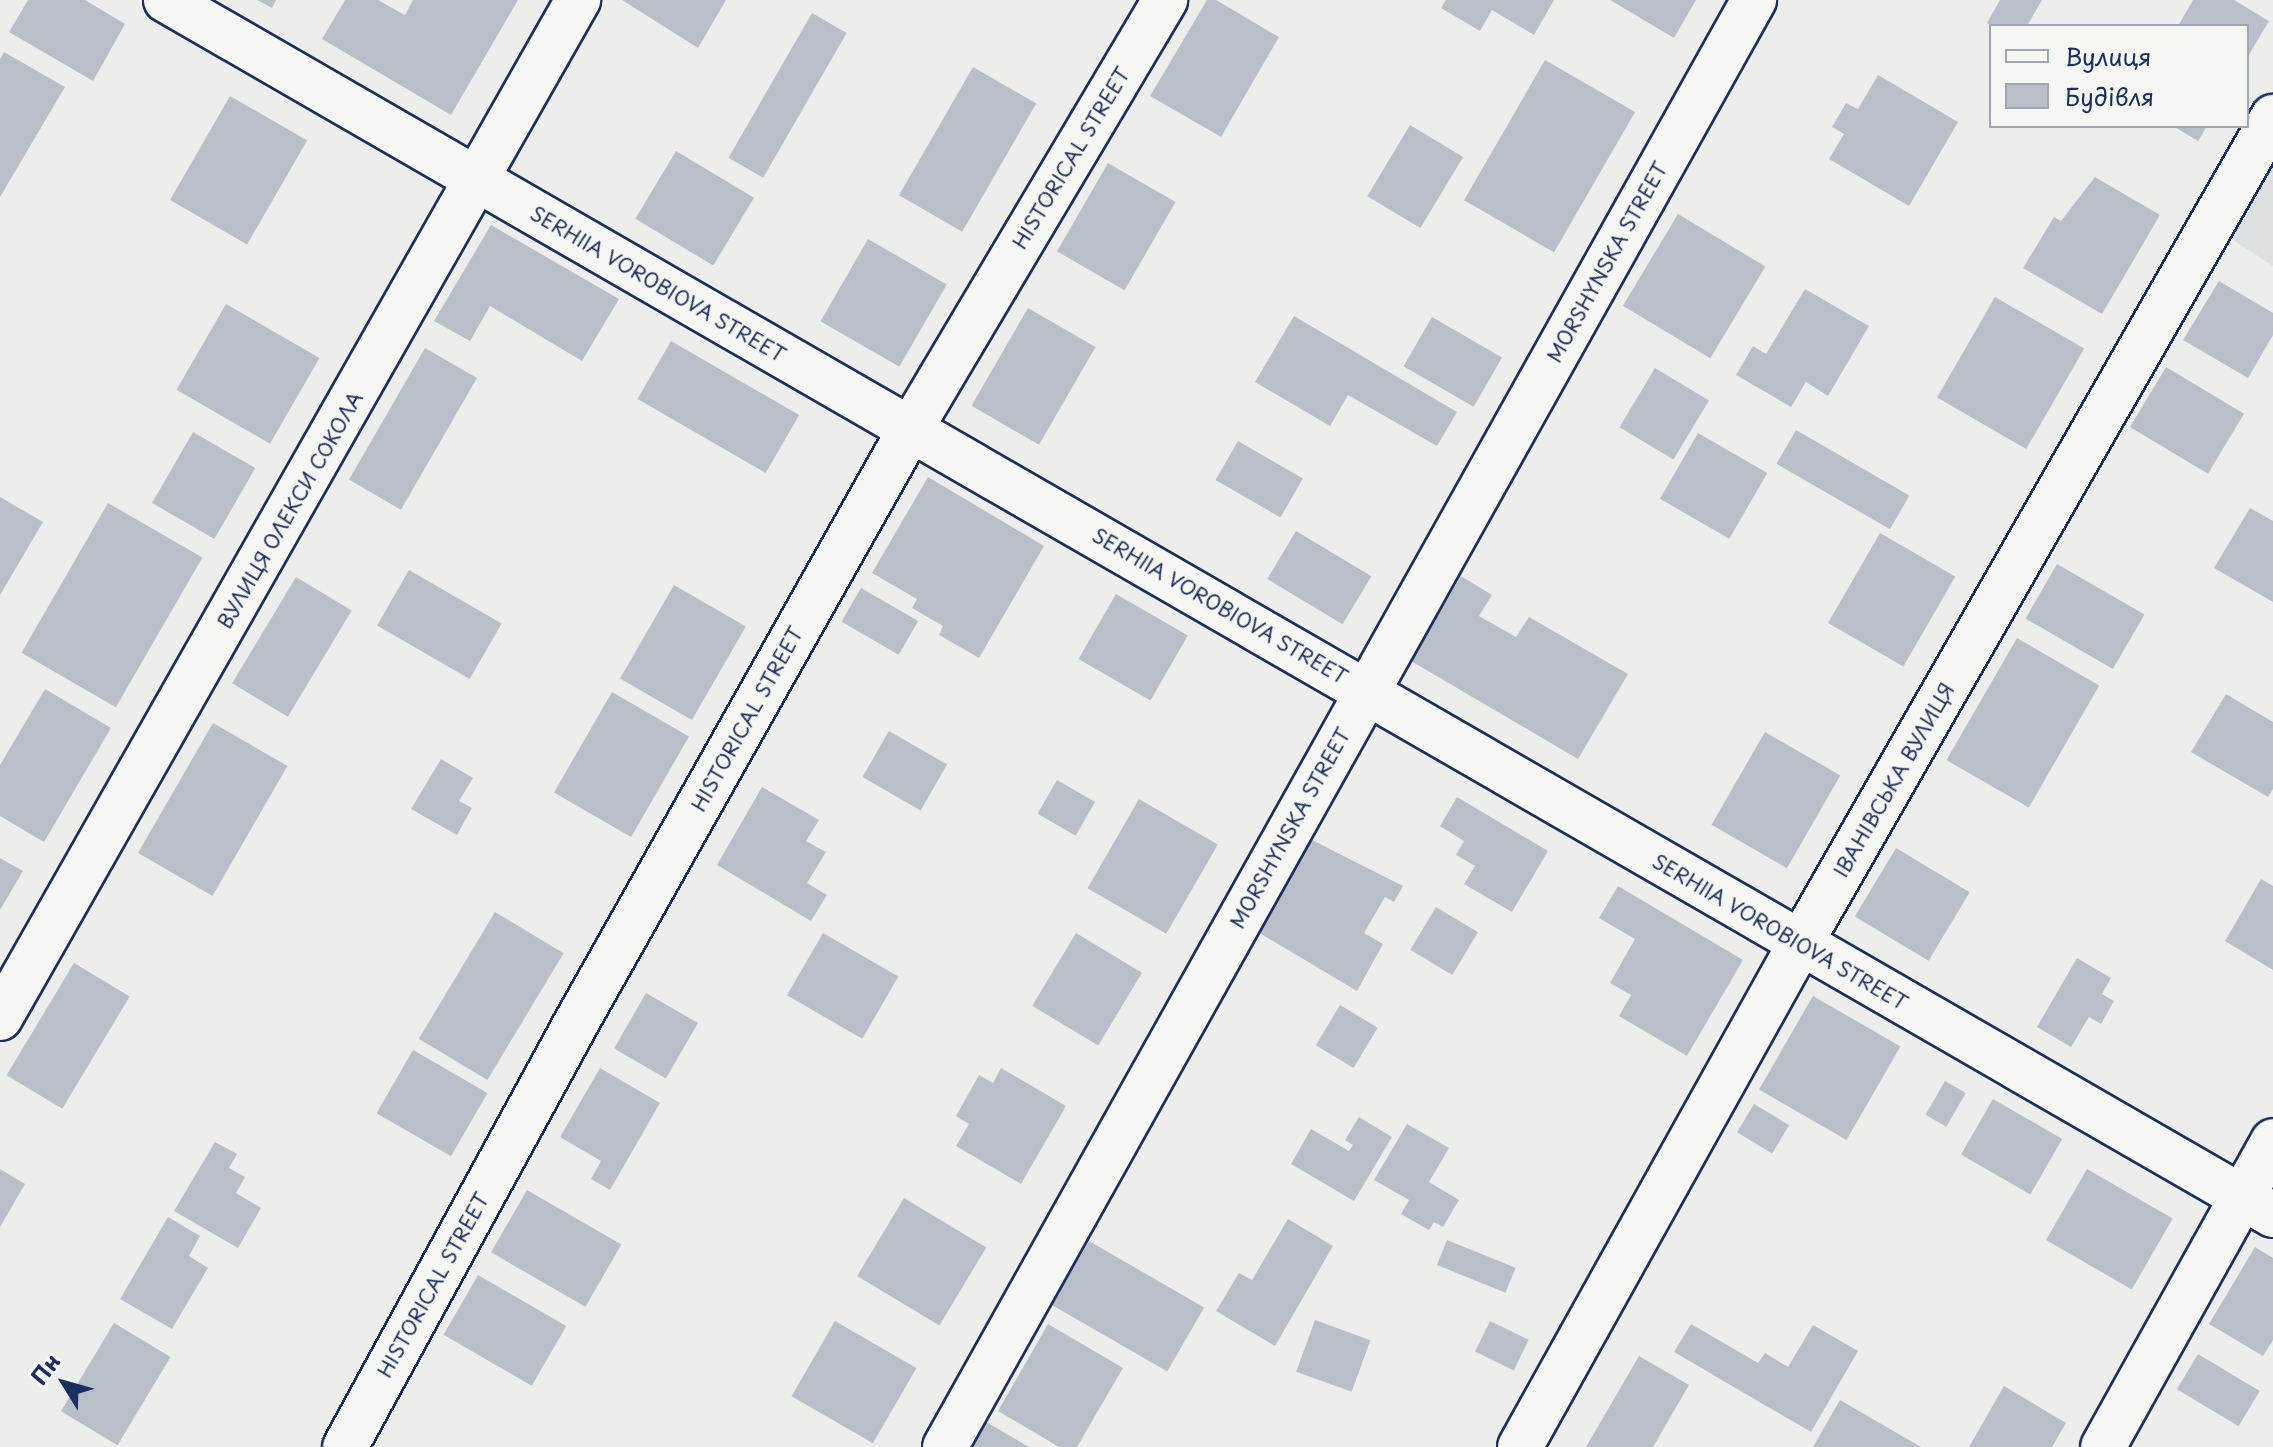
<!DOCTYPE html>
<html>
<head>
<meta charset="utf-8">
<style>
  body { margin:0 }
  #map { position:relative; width:2273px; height:1447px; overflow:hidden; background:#edeeec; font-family:"Playpen Sans",sans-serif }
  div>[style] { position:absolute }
  .built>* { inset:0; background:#dde0e1 }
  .building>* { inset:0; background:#b9bfc8; transform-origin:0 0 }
  .roads { filter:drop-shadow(2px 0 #1b2f5e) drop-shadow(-2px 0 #1b2f5e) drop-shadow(0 2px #1b2f5e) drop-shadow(0 -2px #1b2f5e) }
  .minor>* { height:44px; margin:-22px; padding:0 22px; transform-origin:22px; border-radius:22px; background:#f6f6f2 }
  span { translate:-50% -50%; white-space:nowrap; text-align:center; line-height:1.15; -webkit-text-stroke:6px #f6f6f2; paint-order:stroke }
  .street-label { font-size:20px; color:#1b2f5e }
  .legend { position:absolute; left:1989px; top:24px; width:260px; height:104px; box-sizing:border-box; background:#f6f6f2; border:2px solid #9ea6b7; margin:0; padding:10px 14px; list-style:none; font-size:24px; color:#1b2f5e }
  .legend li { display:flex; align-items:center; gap:16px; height:40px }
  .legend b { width:40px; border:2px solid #9ea6b7 }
  .north { position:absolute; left:24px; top:1343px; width:80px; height:80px; -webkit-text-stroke:6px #f6f6f2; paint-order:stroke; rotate:307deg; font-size:22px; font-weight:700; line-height:32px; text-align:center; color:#1b2f5e }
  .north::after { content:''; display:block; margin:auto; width:28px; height:36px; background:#1b2f5e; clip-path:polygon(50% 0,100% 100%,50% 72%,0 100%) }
</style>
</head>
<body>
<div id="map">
  <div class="built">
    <div style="clip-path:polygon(2273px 148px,2273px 266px,2224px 234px)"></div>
  </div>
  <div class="building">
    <div style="clip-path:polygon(28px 0,85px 0,125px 24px,93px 81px,9px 32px)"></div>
    <div style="clip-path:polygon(257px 0,276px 0,272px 8px)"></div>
    <div style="clip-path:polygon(345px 0,378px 0,405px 15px,413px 0,518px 0,451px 115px,322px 39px)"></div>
    <div style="clip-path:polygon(622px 0,726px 0,698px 48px)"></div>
    <div style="clip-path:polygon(1207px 0,1216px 0,1279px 37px,1221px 137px,1150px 96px)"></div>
    <div style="clip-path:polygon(1446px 0,1554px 0,1534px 35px,1492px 10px,1480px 31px,1441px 8px)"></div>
    <div style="clip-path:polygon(1610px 0,1696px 0,1674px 38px)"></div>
    <div style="clip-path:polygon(2000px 0,2042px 0,2027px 26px,1991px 26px,1987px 23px)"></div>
    <div style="clip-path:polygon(2193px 0,2234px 0,2269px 21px,2247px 58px,2247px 26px,2178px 26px)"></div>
    <div style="left:812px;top:13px;width:40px;height:167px;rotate:30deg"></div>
    <div style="clip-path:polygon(4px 52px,65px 87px,0 197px,0 59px)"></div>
    <div style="left:1545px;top:60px;width:104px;height:162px;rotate:30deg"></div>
    <div style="left:973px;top:67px;width:73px;height:148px;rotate:30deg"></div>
    <div style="clip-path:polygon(1878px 75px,1958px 122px,1909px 206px,1829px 159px,1844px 134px,1832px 127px,1846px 103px,1858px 109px)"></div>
    <div style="left:230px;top:96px;width:89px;height:120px;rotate:30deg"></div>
    <div style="left:1410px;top:125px;width:62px;height:83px;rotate:31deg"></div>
    <div style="clip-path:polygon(2173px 126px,2207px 126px,2198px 141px)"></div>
    <div style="left:676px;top:151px;width:91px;height:79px;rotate:31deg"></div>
    <div style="left:1108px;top:163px;width:78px;height:102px;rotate:30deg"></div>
    <div style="clip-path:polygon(2095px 177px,2160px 215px,2102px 314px,2023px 268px,2054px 217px,2061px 221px)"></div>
    <div style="left:1678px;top:214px;width:102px;height:107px;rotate:31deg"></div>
    <div style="clip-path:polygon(491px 225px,619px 299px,582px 361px,490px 306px,470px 341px,434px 321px)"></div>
    <div style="left:868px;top:239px;width:91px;height:95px;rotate:30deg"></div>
    <div style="clip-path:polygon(2219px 281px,2273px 313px,2273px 335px,2248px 378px,2183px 340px)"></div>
    <div style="clip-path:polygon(1805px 289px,1869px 326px,1828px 396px,1806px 382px,1791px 407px,1736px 375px,1753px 346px,1766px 354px)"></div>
    <div style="left:1995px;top:297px;width:103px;height:116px;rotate:30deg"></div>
    <div style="left:226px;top:304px;width:108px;height:99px;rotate:30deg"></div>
    <div style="left:1028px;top:308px;width:78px;height:113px;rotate:30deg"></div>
    <div style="clip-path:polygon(1294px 316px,1457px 412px,1437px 446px,1348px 395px,1330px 426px,1255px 382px)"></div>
    <div style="left:1432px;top:317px;width:81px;height:57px;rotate:30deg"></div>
    <div style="left:671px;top:341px;width:148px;height:67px;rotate:30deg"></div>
    <div style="left:425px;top:348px;width:60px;height:152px;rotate:30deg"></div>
    <div style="left:2166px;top:367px;width:91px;height:70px;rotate:31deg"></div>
    <div style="left:1655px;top:368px;width:63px;height:69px;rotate:31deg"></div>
    <div style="left:1796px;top:430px;width:131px;height:39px;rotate:30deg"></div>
    <div style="left:193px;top:432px;width:72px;height:82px;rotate:30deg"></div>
    <div style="left:1698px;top:433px;width:80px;height:76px;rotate:30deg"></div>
    <div style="left:1238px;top:441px;width:75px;height:45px;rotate:30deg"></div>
    <div style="clip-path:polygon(928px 477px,1044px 546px,979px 658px,939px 635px,943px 626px,912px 608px,917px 599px,872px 573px)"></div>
    <div style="clip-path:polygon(0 497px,43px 522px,0 595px)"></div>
    <div style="left:108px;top:503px;width:109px;height:173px;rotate:30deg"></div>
    <div style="clip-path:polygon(2250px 508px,2273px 521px,2273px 602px,2214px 568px)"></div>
    <div style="left:1296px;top:531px;width:88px;height:56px;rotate:31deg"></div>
    <div style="left:1880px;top:533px;width:87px;height:104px;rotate:30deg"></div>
    <div style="left:2057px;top:564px;width:101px;height:63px;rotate:30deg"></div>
    <div style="left:409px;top:570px;width:107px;height:64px;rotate:30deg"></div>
    <div style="clip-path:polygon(1461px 576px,1492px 595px,1479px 616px,1516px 637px,1529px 617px,1628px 674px,1578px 759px,1411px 661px)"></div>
    <div style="left:296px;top:577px;width:65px;height:124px;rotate:31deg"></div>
    <div style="left:674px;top:585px;width:83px;height:108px;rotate:30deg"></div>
    <div style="left:861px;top:588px;width:66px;height:39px;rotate:30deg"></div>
    <div style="left:1116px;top:594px;width:83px;height:75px;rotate:30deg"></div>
    <div style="left:2017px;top:638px;width:95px;height:141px;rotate:30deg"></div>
    <div style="clip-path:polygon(45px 689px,111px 728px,44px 842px,0 816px,0 765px)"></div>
    <div style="left:612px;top:692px;width:89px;height:116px;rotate:30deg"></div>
    <div style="clip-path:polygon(2226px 694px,2273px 722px,2273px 789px,2268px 797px,2191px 752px)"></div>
    <div style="left:213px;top:723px;width:86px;height:150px;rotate:30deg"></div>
    <div style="left:889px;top:731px;width:67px;height:53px;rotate:30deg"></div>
    <div style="left:1765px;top:732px;width:87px;height:107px;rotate:30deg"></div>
    <div style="clip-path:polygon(441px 759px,473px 778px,459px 801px,472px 808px,457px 835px,411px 809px)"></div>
    <div style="left:1057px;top:780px;width:44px;height:39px;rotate:30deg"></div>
    <div style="clip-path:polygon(762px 787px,819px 820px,806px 841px,826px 852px,807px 883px,827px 895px,811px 921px,717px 865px)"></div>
    <div style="clip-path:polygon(1457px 797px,1548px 851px,1512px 912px,1464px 884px,1475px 866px,1456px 855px,1464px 841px,1440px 826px)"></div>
    <div style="left:1139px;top:799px;width:91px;height:103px;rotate:30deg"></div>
    <div style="clip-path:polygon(1310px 839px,1403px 886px,1394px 902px,1385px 897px,1364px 933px,1383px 944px,1357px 991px,1256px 931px)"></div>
    <div style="left:1896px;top:848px;width:86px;height:80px;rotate:31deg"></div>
    <div style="clip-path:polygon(0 858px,23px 871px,0 910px)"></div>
    <div style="clip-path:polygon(2261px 879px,2273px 886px,2273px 970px,2225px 941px)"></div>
    <div style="clip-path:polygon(1618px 886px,1743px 960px,1687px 1056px,1619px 1016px,1631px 995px,1610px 983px,1635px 939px,1599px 918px)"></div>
    <div style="left:1436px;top:907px;width:49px;height:50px;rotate:31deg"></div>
    <div style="left:495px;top:912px;width:80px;height:148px;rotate:31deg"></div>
    <div style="left:823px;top:933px;width:87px;height:72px;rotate:30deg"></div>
    <div style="left:1076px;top:933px;width:77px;height:85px;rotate:31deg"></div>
    <div style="clip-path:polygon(2077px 958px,2111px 978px,2102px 994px,2114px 1001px,2101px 1024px,2089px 1017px,2071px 1047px,2037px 1027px)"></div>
    <div style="left:74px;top:963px;width:65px;height:131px;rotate:31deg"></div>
    <div style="left:646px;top:993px;width:60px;height:64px;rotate:30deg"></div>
    <div style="left:1813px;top:996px;width:101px;height:108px;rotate:30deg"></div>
    <div style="left:1340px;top:1005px;width:44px;height:47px;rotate:31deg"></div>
    <div style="left:413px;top:1050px;width:86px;height:73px;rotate:30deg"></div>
    <div style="clip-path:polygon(600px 1068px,660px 1103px,610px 1190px,591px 1179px,601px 1161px,560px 1137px)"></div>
    <div style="clip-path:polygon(1001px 1068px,1066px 1106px,1021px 1184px,956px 1146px,969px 1124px,956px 1116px,979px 1075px,993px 1083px)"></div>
    <div style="left:1945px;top:1081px;width:24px;height:39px;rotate:30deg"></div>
    <div style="left:1993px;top:1099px;width:80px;height:64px;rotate:30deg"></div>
    <div style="left:1754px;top:1104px;width:41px;height:33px;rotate:31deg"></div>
    <div style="clip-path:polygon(1359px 1117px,1392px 1137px,1354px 1201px,1291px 1164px,1311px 1129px,1349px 1151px,1353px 1145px,1345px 1140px)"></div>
    <div style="clip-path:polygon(1407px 1124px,1449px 1148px,1429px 1182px,1459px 1200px,1443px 1227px,1434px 1222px,1429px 1230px,1401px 1214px,1409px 1200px,1374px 1180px)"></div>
    <div style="clip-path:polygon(215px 1142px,237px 1154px,229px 1168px,245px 1177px,236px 1193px,261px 1208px,238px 1248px,174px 1211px)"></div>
    <div style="clip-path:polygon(0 1169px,25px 1184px,0 1227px)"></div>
    <div style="left:2087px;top:1169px;width:99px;height:82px;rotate:30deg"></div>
    <div style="left:527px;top:1190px;width:109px;height:72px;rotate:30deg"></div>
    <div style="left:904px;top:1198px;width:96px;height:91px;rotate:31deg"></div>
    <div style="clip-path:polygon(168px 1217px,200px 1236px,189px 1256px,208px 1268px,172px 1329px,120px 1299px)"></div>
    <div style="clip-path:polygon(1288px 1219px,1333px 1246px,1275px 1346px,1216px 1311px,1239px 1273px,1252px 1280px)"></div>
    <div style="left:1447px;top:1240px;width:74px;height:27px;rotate:22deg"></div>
    <div style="left:1089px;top:1241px;width:133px;height:74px;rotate:30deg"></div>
    <div style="clip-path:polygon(2255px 1247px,2273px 1258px,2273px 1340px,2263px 1356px,2209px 1324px)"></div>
    <div style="left:478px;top:1275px;width:102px;height:69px;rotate:30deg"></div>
    <div style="left:1315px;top:1320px;width:59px;height:55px;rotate:20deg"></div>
    <div style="left:835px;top:1321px;width:94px;height:87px;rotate:30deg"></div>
    <div style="left:1490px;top:1321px;width:43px;height:34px;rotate:26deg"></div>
    <div style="left:114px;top:1323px;width:66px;height:103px;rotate:31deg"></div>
    <div style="clip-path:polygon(1048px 1324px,1123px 1368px,1077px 1447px,1059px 1447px,998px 1411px)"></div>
    <div style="clip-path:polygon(1691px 1324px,1758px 1363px,1765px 1353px,1788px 1367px,1813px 1325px,1858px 1351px,1811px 1432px,1674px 1352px)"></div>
    <div style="left:2198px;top:1354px;width:72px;height:41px;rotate:31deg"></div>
    <div style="clip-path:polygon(1639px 1356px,1689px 1385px,1653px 1447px,1586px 1447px)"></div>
    <div style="clip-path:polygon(2004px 1386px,2066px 1423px,2052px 1447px,1969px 1447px)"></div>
    <div style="clip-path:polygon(1840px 1400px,1921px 1447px,1813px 1447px)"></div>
    <div style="clip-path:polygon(986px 1422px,1029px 1447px,971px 1447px)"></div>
  </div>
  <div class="roads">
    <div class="minor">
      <div style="left:166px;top:0;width:2432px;rotate:29.97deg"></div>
      <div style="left:0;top:1018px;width:1171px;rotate:-60.41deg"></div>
      <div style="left:345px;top:1447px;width:473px;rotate:-61.4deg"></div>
      <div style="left:571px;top:1032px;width:693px;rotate:-60.62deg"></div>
      <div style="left:911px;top:428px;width:498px;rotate:-59.3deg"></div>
      <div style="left:945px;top:1447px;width:1658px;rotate:-60.79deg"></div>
      <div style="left:1520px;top:1447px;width:576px;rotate:-60.9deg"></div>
      <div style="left:1800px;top:944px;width:953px;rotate:-60.23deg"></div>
      <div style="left:2103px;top:1447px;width:350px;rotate:-60.9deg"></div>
    </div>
  </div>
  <div class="street-label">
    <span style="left:1071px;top:158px;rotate:-59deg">HISTORICAL STREET</span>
    <span style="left:1607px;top:262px;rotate:-61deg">MORSHYNSKA STREET</span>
    <span style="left:658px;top:284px;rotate:30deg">SERHIIA VOROBIOVA STREET</span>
    <span style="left:290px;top:510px;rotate:-60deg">ВУЛИЦЯ ОЛЕКСИ СОКОЛА</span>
    <span style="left:1220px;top:606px;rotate:30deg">SERHIIA VOROBIOVA STREET</span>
    <span style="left:747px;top:719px;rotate:-61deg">HISTORICAL STREET</span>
    <span style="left:1894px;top:780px;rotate:-60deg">ІВАНІВСЬКА ВУЛИЦЯ</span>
    <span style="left:1290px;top:828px;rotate:-61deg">MORSHYNSKA STREET</span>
    <span style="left:1780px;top:932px;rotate:30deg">SERHIIA VOROBIOVA STREET</span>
    <span style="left:433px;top:1285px;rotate:-61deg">HISTORICAL STREET</span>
  </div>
  <ul class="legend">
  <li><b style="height:10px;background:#f6f6f2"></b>Вулиця</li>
  <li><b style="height:22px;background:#b9bfc8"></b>Будівля</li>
  </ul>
  <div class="north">Пн</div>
</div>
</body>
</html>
